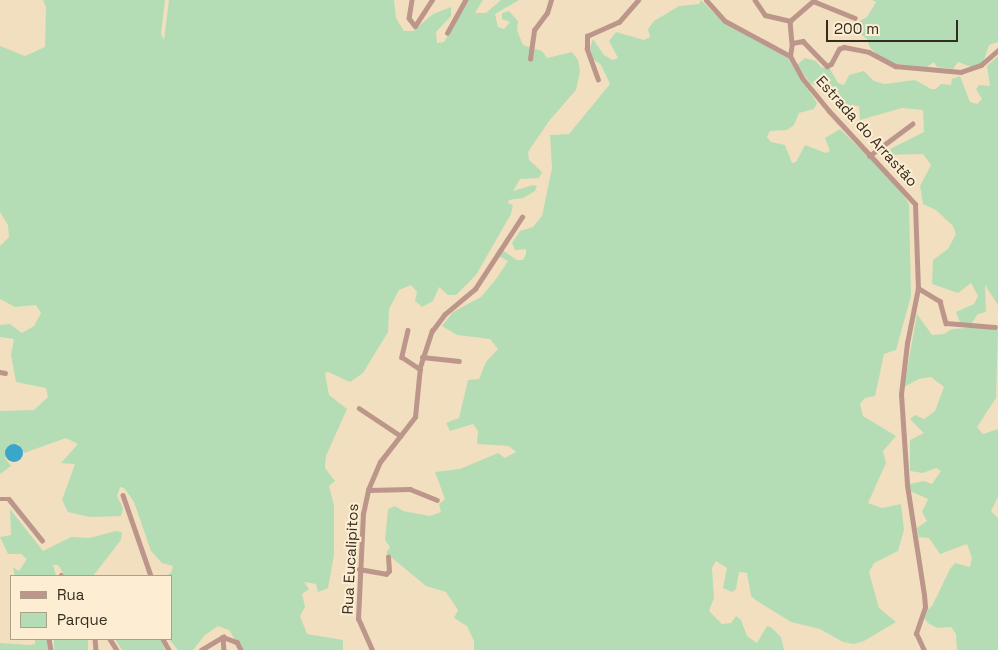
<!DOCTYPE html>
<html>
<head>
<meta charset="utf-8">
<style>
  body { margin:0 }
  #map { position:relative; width:998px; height:650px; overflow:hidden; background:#f2dfbf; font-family:"Space Grotesk",sans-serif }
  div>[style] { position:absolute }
  .green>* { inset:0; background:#b5ddb5; transform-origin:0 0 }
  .water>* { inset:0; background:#39a6ca }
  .round { border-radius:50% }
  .minor>* { height:4.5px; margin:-2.25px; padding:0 2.25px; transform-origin:2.25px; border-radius:2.25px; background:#bc968b }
  .tertiary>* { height:5px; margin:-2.5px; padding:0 2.5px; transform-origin:2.5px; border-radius:2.5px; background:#bc968b }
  span { translate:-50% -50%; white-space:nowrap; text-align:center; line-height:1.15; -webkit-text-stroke:4px #fcedd3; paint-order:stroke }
  .street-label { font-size:15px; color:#332c1f }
  .legend { position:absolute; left:10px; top:575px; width:162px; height:65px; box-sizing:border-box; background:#fcedd3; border:1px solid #aca08b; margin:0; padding:6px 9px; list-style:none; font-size:15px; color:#332c1f }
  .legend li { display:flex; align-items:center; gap:10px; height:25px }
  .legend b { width:25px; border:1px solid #aca08b }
  .scale { position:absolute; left:826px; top:20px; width:132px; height:22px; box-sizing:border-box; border:2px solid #332c1f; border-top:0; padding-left:6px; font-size:15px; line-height:18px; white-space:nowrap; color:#332c1f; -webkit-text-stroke:4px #fcedd3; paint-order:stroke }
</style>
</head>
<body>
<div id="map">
  <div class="green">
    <div style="clip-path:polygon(43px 0,165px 0,161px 34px,164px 40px,169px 0,394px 0,396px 18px,404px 31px,413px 31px,433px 14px,451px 7px,451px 16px,436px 32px,437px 43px,444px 42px,469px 0,483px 0,475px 13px,486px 13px,501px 0,519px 0,495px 14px,498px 27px,504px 29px,510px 22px,502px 19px,502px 13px,509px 11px,518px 21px,517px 30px,523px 45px,542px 51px,547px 58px,572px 52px,578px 60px,580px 71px,576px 90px,549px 121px,528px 152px,529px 160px,542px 172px,539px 178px,520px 179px,513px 191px,533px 185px,537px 186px,535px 191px,523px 198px,509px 200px,508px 203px,513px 205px,511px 214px,476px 275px,456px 295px,448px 295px,439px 287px,433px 301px,422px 307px,415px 301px,417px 292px,411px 285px,399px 290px,389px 309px,388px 332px,363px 373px,350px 382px,328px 372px,325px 373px,329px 395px,347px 409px,326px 456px,325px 468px,335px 481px,329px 486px,334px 505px,334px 555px,328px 588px,318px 592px,316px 584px,304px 582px,309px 589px,302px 594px,305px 607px,300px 616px,307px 634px,343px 640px,343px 650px,242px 650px,229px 630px,218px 626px,205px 635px,193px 650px,178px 650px,169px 639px,171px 639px,171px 576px,165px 576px,171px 573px,173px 566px,162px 563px,151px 551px,134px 502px,124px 488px,120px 487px,117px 496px,123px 508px,121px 516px,90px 517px,68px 512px,62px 500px,75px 464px,61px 463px,78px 444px,66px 438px,24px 453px,18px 443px,5px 458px,11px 466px,0 474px,0 411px,34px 410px,48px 397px,46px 388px,16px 382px,11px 355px,14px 339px,0 337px,0 325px,10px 324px,22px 333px,34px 326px,41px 313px,36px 305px,15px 307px,0 299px,0 246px,9px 237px,8px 225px,0 212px,0 46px,25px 56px,45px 47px,46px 7px)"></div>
    <div style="clip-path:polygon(701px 0,713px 12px,785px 54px,817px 103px,814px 109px,799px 113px,794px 125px,787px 130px,770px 131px,767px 137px,771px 142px,785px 145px,792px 163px,796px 162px,805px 145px,826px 153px,830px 151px,825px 138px,840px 129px,895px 182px,909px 204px,911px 296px,896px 350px,884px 354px,875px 396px,865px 398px,860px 404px,863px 416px,896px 436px,883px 451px,886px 463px,868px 503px,882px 508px,901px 504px,904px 530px,898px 551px,874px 563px,869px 572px,879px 608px,896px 622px,864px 641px,854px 644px,843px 642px,820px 629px,791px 622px,757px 601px,751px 596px,747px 573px,739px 572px,736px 589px,732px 592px,723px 588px,727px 568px,716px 561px,712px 568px,714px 598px,709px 611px,722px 624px,731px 623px,736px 616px,741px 620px,747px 636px,757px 643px,767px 626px,772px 628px,781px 637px,784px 650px,474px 650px,474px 641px,467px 626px,454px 618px,458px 610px,446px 592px,426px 586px,386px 553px,390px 547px,385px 540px,388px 509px,395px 506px,403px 511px,430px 516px,441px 512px,439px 504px,445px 499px,435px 472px,460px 469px,498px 453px,505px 458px,516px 452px,509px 446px,477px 444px,478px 431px,473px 424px,450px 431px,446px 423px,459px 418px,468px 380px,479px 379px,486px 362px,498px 349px,490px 339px,457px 335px,442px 326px,453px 312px,481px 297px,496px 279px,508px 261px,495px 254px,499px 248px,517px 260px,523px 260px,526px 254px,526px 249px,515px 250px,512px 243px,520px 231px,533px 227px,542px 216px,552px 168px,550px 135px,569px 134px,610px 84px,601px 65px,593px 59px,590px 48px,593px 39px,604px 55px,613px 60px,618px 58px,609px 41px,616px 32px,644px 40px,650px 37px,648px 29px,654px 21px,679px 6px,699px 4px)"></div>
    <div style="clip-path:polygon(872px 0,998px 0,998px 42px,989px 45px,983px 63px,974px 68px,958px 62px,953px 69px,937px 67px,934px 62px,927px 67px,888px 63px,870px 48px,867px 39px,850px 26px,867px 17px,876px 2px)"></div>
    <div style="clip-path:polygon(998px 56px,998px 305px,985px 285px,986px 312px,978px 314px,971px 324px,961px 325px,956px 312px,974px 304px,978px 296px,971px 283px,958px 293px,932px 284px,933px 260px,948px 249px,956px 234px,953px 226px,936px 210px,923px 204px,920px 186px,931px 165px,923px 154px,884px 155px,892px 148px,924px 132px,923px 110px,902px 108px,860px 120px,859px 106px,841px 105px,823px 88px,810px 83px,797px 65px,805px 58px,816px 61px,821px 67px,830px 69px,838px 83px,844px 85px,849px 75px,864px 71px,874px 81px,885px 84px,915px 80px,931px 89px,936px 89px,941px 84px,951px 85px,952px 79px,960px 76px,970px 102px,977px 104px,982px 99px,976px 89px,979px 85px,990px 86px,987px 66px)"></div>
    <div style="clip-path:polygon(917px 314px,932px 335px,944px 334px,952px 329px,981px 327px,998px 330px,996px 398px,977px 427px,983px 434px,998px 429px,998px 497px,991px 511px,998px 518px,998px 650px,957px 650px,956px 634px,951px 627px,937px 628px,928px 623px,922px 615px,932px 606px,950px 569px,955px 563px,970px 567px,972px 558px,967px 544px,940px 554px,929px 538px,919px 537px,917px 528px,927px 521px,922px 512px,928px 499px,910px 491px,910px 484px,924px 481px,932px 484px,941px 471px,936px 468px,923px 473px,910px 471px,910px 440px,924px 433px,910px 419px,915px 415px,924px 419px,935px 411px,944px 387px,931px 377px,919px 379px,904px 387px)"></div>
    <div style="clip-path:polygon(10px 509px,43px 551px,71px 537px,89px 538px,116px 531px,122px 532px,121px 540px,93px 576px,65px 576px,58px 565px,53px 565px,56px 576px,15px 576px,13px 567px,19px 571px,27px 559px,21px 554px,8px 554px,0 537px,11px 535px)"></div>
    <div style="clip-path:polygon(35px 639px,47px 639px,49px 650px,0 650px,0 643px,30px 645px,35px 644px)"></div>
    <div style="left:54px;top:639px;width:34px;height:11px"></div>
    <div style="clip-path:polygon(115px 639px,161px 639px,165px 650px,122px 650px)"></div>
  </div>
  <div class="water">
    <div class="round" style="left:5px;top:444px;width:18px;height:18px"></div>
  </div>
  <div class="minor">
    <div style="left:412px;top:0;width:18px;rotate:99deg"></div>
    <div style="left:409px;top:18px;width:10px;rotate:53deg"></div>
    <div style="left:415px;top:26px;width:31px;rotate:-57deg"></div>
    <div style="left:755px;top:0;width:18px;rotate:56deg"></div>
    <div style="left:765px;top:15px;width:26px;rotate:13deg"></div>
    <div style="left:790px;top:21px;width:32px;rotate:-41deg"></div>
    <div style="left:813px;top:1px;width:45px;rotate:22deg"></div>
    <div style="left:790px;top:21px;width:22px;rotate:85deg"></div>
    <div style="left:447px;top:33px;width:38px;rotate:-61deg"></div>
    <div style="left:790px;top:56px;width:13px;rotate:-81deg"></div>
    <div style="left:792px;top:43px;width:11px;rotate:-10deg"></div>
    <div style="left:803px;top:41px;width:35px;rotate:46deg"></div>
    <div style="left:827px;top:66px;width:4px;rotate:-27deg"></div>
    <div style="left:831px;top:64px;width:17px;rotate:-62deg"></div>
    <div style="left:839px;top:49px;width:5px;rotate:-22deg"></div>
    <div style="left:844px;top:47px;width:25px;rotate:11deg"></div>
    <div style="left:869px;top:52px;width:30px;rotate:28deg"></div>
    <div style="left:895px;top:66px;width:66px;rotate:5.2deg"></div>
    <div style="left:961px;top:72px;width:21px;rotate:-19deg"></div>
    <div style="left:981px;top:65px;width:23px;rotate:-41deg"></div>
    <div style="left:530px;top:59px;width:29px;rotate:-82deg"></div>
    <div style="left:534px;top:30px;width:21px;rotate:-53deg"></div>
    <div style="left:547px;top:13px;width:14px;rotate:-73deg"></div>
    <div style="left:598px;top:80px;width:33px;rotate:-110deg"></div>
    <div style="left:587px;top:49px;width:13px;rotate:-90deg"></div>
    <div style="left:587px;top:36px;width:35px;rotate:-24deg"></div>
    <div style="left:619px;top:22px;width:29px;rotate:-49deg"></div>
    <div style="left:869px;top:156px;width:54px;rotate:-36.7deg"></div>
    <div style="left:918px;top:288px;width:26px;rotate:31deg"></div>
    <div style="left:940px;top:301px;width:23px;rotate:75deg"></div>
    <div style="left:946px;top:323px;width:49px;rotate:4.7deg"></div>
    <div style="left:408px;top:330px;width:28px;rotate:103deg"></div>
    <div style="left:402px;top:357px;width:22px;rotate:34deg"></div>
    <div style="left:422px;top:357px;width:37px;rotate:6deg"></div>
    <div style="left:0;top:372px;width:5px;rotate:11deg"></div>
    <div style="left:359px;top:408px;width:50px;rotate:33.7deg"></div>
    <div style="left:368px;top:490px;width:42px;rotate:-1.4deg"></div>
    <div style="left:410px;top:489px;width:29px;rotate:22deg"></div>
    <div style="left:123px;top:495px;width:86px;rotate:70.9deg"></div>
    <div style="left:0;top:499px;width:9px"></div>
    <div style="left:9px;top:499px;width:53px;rotate:51.2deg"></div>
    <div style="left:359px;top:569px;width:27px;rotate:10deg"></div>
    <div style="left:386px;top:574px;width:4px;rotate:-45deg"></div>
    <div style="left:389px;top:571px;width:14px;rotate:-94deg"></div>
    <div style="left:61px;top:575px;width:1px;rotate:45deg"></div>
    <div style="left:223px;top:637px;width:13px;rotate:86deg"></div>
    <div style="left:49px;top:639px;width:11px;rotate:80deg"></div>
    <div style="left:95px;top:639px;width:11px;rotate:85deg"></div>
    <div style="left:110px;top:639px;width:13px;rotate:58deg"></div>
    <div style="left:163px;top:639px;width:13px;rotate:61deg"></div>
    <div style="left:201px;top:650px;width:26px;rotate:-31deg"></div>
    <div style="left:223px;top:637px;width:15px;rotate:20deg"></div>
    <div style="left:237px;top:642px;width:9px;rotate:63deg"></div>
    <div style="left:372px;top:650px;width:34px;rotate:-114deg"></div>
    <div style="left:358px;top:619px;width:105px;rotate:-87.3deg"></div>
    <div style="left:363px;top:514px;width:25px;rotate:-78deg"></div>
    <div style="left:368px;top:490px;width:30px;rotate:-67deg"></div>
    <div style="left:380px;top:462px;width:57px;rotate:-52.1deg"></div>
    <div style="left:415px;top:417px;width:50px;rotate:-84.3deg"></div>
    <div style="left:420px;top:367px;width:38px;rotate:-72deg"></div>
    <div style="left:432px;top:331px;width:21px;rotate:-53deg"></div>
    <div style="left:445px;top:314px;width:39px;rotate:-40deg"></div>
    <div style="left:475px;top:289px;width:86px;rotate:-56.9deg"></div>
  </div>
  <div class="tertiary">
    <div style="left:706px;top:0;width:28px;rotate:48deg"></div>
    <div style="left:725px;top:21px;width:74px;rotate:28.3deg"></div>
    <div style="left:790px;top:56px;width:25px;rotate:61deg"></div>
    <div style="left:802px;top:78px;width:43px;rotate:50.7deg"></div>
    <div style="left:829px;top:111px;width:127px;rotate:47.2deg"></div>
    <div style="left:915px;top:204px;width:84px;rotate:88deg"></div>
    <div style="left:918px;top:288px;width:56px;rotate:101.3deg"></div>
    <div style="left:907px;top:343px;width:51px;rotate:96.7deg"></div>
    <div style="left:901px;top:394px;width:91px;rotate:86.2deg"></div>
    <div style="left:907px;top:485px;width:111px;rotate:81.2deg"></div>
    <div style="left:924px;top:595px;width:12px;rotate:85deg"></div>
    <div style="left:925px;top:607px;width:28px;rotate:109deg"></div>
    <div style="left:916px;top:633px;width:19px;rotate:65deg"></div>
  </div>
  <div class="street-label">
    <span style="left:867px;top:131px;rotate:48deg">Estrada do Arrastão</span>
    <span style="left:350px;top:559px;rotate:-87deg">Rua Eucalipitos</span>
  </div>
  <ul class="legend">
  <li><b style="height:6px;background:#bc968b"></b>Rua</li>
  <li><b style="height:14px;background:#b5ddb5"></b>Parque</li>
  </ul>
  <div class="scale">200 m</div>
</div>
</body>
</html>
